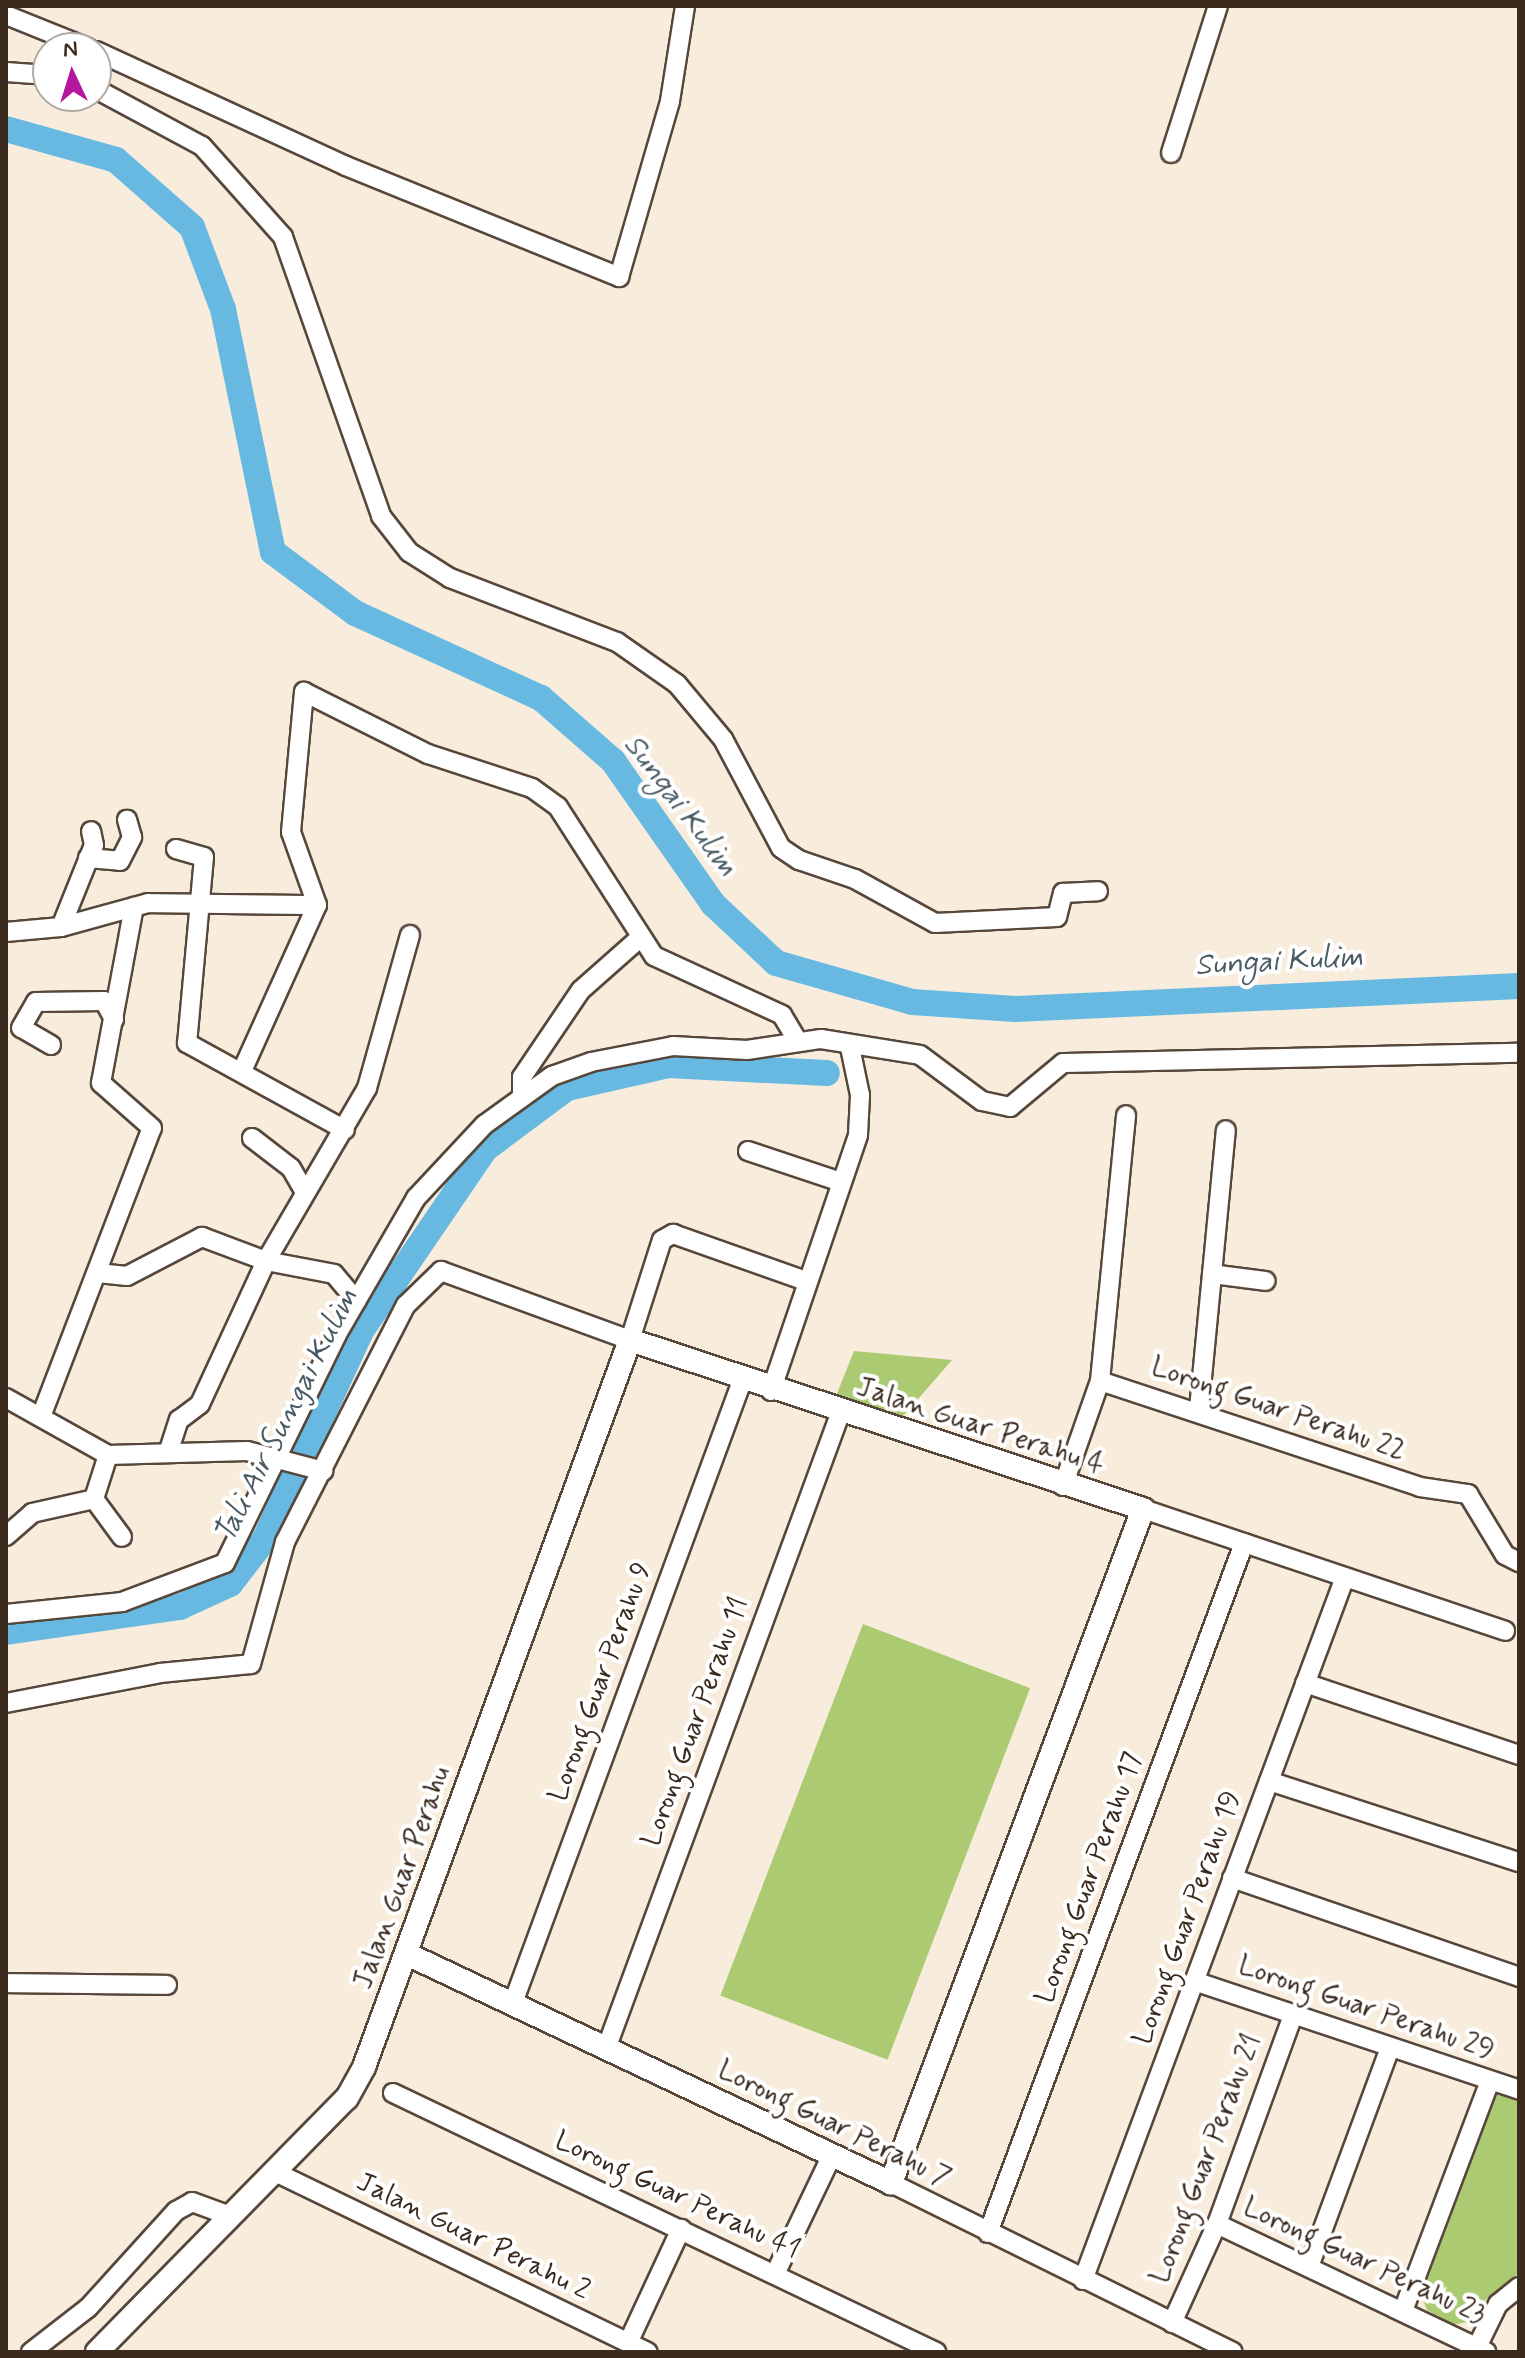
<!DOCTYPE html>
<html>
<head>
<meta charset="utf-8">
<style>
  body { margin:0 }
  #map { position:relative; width:1525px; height:2358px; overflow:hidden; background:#f8eddd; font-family:Mynerve,sans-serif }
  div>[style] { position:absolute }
  .green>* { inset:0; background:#abca72; transform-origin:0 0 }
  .river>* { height:26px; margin:-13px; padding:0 13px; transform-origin:13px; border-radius:13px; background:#67b9e2 }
  .roads { filter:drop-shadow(2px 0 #57473b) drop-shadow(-2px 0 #57473b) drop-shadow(0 2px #57473b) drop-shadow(0 -2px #57473b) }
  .minor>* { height:18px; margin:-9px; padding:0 9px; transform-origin:9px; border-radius:9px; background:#fff }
  .tertiary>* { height:22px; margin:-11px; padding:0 11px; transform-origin:11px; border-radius:11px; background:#fff }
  span { translate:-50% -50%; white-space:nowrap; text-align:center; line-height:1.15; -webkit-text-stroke:8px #fff; paint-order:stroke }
  .street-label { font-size:28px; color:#3b2a1e }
  .water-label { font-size:30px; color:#4a5c63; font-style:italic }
  .frame { position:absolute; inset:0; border:8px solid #3b2a1e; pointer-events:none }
  .north { position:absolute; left:32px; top:32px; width:80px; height:80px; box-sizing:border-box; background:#fff; border:2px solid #b1aaa5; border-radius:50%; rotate:356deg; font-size:22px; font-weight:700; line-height:32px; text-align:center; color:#3b2a1e }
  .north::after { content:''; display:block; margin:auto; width:28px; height:36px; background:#b5179e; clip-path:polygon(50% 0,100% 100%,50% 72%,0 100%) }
</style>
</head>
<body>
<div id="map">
  <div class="green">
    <div style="clip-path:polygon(854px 1351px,952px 1360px,897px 1423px,834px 1401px)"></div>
    <div style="left:863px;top:1624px;width:179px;height:398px;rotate:21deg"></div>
    <div style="clip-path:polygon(1498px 2091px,1519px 2098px,1519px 2273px,1486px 2299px,1476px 2320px,1453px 2325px,1427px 2310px,1421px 2296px)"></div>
  </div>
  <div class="river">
    <div style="left:6px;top:129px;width:114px;rotate:15.7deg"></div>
    <div style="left:116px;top:160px;width:101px;rotate:41.4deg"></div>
    <div style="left:192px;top:227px;width:88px;rotate:69.3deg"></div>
    <div style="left:223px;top:309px;width:248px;rotate:78.4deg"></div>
    <div style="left:273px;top:552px;width:102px;rotate:36.6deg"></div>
    <div style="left:355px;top:613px;width:205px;rotate:24.6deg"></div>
    <div style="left:541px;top:698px;width:96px;rotate:41.2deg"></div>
    <div style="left:613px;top:761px;width:174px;rotate:55deg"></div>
    <div style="left:713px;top:904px;width:86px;rotate:43.1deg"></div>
    <div style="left:776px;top:963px;width:141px;rotate:16deg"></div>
    <div style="left:912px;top:1002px;width:103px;rotate:3.9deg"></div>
    <div style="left:1015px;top:1009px;width:505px;rotate:-2.61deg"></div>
    <div style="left:6px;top:1632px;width:176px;rotate:-8.2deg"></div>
    <div style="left:180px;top:1607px;width:55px;rotate:-24.7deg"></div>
    <div style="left:230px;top:1584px;width:57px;rotate:-52.1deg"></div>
    <div style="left:265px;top:1539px;width:229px;rotate:-65.2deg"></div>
    <div style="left:361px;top:1331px;width:220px;rotate:-55.7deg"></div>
    <div style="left:485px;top:1149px;width:102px;rotate:-36.6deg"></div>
    <div style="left:567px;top:1088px;width:104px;rotate:-12.8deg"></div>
    <div style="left:668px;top:1065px;width:159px;rotate:2.9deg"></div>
  </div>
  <div class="roads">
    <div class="minor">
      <div style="left:6px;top:15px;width:88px;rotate:21.9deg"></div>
      <div style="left:96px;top:51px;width:275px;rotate:24.7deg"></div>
      <div style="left:346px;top:166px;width:295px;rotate:22.1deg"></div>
      <div style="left:619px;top:277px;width:183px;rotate:-73.8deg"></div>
      <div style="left:670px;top:101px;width:96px;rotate:-81deg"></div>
      <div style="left:6px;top:72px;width:42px;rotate:4.1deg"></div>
      <div style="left:96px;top:89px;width:120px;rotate:28.3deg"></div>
      <div style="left:202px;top:146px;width:122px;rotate:48.3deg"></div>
      <div style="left:283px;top:237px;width:296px;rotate:70.6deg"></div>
      <div style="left:381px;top:516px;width:46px;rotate:52.1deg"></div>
      <div style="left:409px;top:552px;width:49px;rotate:32.4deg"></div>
      <div style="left:450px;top:578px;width:179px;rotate:21deg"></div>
      <div style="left:617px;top:642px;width:73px;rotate:35deg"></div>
      <div style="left:677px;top:684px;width:72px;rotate:50.1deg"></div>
      <div style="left:723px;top:739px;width:123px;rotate:62deg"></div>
      <div style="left:781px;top:848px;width:22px;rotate:34deg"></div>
      <div style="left:799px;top:860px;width:59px;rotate:18.7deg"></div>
      <div style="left:855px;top:879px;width:91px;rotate:28.8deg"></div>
      <div style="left:935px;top:923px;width:122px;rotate:-2.8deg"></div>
      <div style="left:1057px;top:917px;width:25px;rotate:-76deg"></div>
      <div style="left:1063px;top:893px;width:35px;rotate:-3deg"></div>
      <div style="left:1171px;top:153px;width:154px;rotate:-72.3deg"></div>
      <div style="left:176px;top:849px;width:29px;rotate:16deg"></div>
      <div style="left:204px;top:857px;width:187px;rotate:95.2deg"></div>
      <div style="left:187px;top:1043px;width:180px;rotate:28.8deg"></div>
      <div style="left:88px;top:858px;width:32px;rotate:5deg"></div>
      <div style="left:120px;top:861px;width:27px;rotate:-63deg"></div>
      <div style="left:132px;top:837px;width:18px;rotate:-106deg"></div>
      <div style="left:61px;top:927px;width:88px;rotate:-68.1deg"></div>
      <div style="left:94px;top:845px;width:14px;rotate:-102deg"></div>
      <div style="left:6px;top:932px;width:55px;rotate:-5.2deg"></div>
      <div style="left:61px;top:927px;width:90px;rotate:-15.4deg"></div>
      <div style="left:148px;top:903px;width:169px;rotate:0.7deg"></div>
      <div style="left:51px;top:1045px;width:34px;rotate:-150deg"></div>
      <div style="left:21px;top:1028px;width:30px;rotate:-60deg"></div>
      <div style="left:36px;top:1002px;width:68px;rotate:-0.8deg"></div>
      <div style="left:104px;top:1001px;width:21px;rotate:61deg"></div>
      <div style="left:242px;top:1071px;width:182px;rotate:-65.7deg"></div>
      <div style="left:317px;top:905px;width:77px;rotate:-109.6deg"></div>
      <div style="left:291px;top:832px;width:141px;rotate:-84.7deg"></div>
      <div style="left:304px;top:692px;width:139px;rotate:26.6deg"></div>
      <div style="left:428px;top:754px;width:109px;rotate:18.1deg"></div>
      <div style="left:532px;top:788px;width:32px;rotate:36deg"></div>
      <div style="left:558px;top:807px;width:177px;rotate:57.2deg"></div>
      <div style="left:654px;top:956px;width:141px;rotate:24.7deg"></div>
      <div style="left:782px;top:1015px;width:29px;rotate:59deg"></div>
      <div style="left:522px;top:1095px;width:18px;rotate:-90deg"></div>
      <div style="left:522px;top:1077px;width:105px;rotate:-55.9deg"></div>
      <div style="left:581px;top:990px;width:80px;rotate:-41.5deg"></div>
      <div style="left:252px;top:1138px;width:49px;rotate:37.6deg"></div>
      <div style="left:291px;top:1168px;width:28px;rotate:60deg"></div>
      <div style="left:748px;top:1151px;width:98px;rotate:18.4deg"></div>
      <div style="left:98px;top:1273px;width:29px;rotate:6deg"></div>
      <div style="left:127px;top:1276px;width:85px;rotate:-27.5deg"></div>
      <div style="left:202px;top:1237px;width:68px;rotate:20.6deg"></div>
      <div style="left:266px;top:1261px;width:69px;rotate:10.8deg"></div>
      <div style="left:334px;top:1274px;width:35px;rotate:50deg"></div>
      <div style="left:1212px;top:1274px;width:54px;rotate:7.4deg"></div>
      <div style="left:1100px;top:1381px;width:337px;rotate:18.3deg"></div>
      <div style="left:1420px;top:1487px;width:49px;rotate:8.3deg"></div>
      <div style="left:1468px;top:1494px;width:71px;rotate:58.8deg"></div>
      <div style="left:1505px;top:1555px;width:16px;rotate:27deg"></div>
      <div style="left:771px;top:1391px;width:270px;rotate:-71.2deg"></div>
      <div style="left:858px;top:1135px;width:40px;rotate:-87.1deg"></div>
      <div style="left:860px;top:1095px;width:49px;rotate:-101.8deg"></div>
      <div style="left:6px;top:1398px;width:117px;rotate:29.2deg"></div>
      <div style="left:108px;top:1455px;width:139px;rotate:-1.6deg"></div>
      <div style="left:247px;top:1451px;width:79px;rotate:14.7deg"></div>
      <div style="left:1199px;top:1409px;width:280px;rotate:-84.5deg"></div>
      <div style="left:42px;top:1414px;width:306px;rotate:-69deg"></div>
      <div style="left:152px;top:1128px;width:68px;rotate:-138.6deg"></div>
      <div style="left:101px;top:1083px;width:179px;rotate:-79.4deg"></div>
      <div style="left:169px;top:1450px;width:32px;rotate:-72deg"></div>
      <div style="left:179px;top:1420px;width:26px;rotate:-37deg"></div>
      <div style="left:200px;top:1404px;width:157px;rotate:-65.2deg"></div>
      <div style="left:266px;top:1261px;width:200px;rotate:-59.7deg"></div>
      <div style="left:367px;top:1088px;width:159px;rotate:-74.3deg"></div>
      <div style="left:108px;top:1455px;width:46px;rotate:107.7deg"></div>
      <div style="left:94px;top:1499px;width:47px;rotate:53.6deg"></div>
      <div style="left:1063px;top:1486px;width:111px;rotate:-70.6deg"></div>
      <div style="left:1100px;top:1381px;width:267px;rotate:-84.4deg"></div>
      <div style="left:1143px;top:1509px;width:382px;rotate:18.6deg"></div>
      <div style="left:6px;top:1536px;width:35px;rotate:-41deg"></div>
      <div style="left:32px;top:1513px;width:64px;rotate:-12.7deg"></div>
      <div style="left:6px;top:1614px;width:117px;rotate:-5.9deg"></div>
      <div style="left:122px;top:1602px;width:110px;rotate:-20.7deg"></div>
      <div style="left:225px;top:1563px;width:253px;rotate:-63.9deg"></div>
      <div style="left:336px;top:1336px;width:160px;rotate:-59.9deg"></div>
      <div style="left:416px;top:1198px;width:100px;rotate:-47deg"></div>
      <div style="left:484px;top:1125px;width:84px;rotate:-35.8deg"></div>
      <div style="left:552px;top:1076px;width:41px;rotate:-19.7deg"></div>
      <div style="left:591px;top:1062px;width:84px;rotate:-11deg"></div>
      <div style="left:673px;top:1046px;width:74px;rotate:3.1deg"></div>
      <div style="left:747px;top:1050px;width:75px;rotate:-8.5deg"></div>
      <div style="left:821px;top:1039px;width:100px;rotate:9.2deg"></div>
      <div style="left:920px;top:1055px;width:77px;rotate:36.6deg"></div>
      <div style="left:982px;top:1101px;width:29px;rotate:12deg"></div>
      <div style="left:1010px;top:1107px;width:69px;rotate:-39.7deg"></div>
      <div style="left:1063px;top:1063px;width:456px;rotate:-1.3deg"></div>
      <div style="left:1305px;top:1683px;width:226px;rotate:18.6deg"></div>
      <div style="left:6px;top:1703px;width:157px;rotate:-11deg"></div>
      <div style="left:160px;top:1673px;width:91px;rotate:-5.6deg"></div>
      <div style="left:251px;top:1664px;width:127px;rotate:-74.4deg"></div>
      <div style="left:285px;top:1542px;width:266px;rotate:-63deg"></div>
      <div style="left:406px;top:1305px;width:49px;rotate:-44.2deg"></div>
      <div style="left:441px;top:1271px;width:201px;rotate:20.1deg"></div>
      <div style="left:630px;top:1340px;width:105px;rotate:-72.3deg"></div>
      <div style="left:662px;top:1240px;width:13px;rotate:-29deg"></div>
      <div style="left:673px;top:1234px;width:141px;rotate:19.5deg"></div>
      <div style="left:1269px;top:1781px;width:263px;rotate:18deg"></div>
      <div style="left:1232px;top:1878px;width:304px;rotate:19deg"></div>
      <div style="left:1194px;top:1981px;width:343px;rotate:18.5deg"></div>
      <div style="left:6px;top:1983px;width:161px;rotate:0.7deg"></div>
      <div style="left:513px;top:2003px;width:663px;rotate:-69.79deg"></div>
      <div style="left:606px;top:2049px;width:677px;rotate:-69.77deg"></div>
      <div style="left:393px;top:2093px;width:602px;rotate:25.5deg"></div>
      <div style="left:273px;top:2171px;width:416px;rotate:25.8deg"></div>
      <div style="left:891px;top:2183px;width:381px;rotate:26.3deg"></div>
      <div style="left:1217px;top:2224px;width:298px;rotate:25.4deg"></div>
      <div style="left:988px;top:2233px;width:736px;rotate:-69.64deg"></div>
      <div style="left:1310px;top:2264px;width:230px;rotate:-69.7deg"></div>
      <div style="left:775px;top:2274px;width:130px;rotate:-64.4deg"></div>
      <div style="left:1083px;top:2280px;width:750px;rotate:-69.56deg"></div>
      <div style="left:1403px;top:2311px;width:246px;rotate:-69.3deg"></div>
      <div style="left:1172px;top:2323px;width:109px;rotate:-65.6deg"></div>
      <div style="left:1217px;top:2224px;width:222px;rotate:-70deg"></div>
      <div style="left:628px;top:2343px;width:126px;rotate:-65.1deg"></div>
      <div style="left:1477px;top:2347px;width:48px;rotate:-64deg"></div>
      <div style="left:1498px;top:2304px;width:27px;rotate:-39deg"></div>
      <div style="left:31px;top:2352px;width:72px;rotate:-37.7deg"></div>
      <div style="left:88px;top:2308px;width:131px;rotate:-47.8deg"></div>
      <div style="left:176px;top:2211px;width:18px;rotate:-29deg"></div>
      <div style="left:192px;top:2202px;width:40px;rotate:20.2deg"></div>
    </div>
    <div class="tertiary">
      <div style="left:97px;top:2352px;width:356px;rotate:-45.5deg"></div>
      <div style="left:347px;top:2098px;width:35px;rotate:-61deg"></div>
      <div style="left:364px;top:2067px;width:774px;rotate:-69.9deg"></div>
      <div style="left:630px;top:1340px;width:540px;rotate:18.23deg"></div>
      <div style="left:1143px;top:1509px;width:720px;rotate:110.5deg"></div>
      <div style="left:891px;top:2183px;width:535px;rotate:-154.68deg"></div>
    </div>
  </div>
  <div class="street-label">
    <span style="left:1278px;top:1410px;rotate:19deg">Lorong Guar Perahu 22</span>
    <span style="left:980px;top:1427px;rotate:18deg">Jalan Guar Perahu 4</span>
    <span style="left:601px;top:1682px;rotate:-70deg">Lorong Guar Perahu 9</span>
    <span style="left:696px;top:1722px;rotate:-70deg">Lorong Guar Perahu 11</span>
    <span style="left:403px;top:1878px;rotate:-70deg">Jalan Guar Perahu</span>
    <span style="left:1090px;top:1878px;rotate:-70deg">Lorong Guar Perahu 17</span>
    <span style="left:1188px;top:1918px;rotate:-70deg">Lorong Guar Perahu 19</span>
    <span style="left:1366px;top:2009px;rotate:19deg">Lorong Guar Perahu 29</span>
    <span style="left:834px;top:2125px;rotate:26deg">Lorong Guar Perahu 7</span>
    <span style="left:1207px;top:2159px;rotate:-69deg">Lorong Guar Perahu 21</span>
    <span style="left:677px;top:2196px;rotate:25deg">Lorong Guar Perahu 41</span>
    <span style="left:473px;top:2237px;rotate:26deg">Jalan Guar Perahu 2</span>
    <span style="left:1364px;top:2262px;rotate:25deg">Lorong Guar Perahu 23</span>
  </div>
  <div class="water-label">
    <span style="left:680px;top:806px;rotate:53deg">Sungai Kulim</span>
    <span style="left:1279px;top:962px;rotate:-3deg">Sungai Kulim</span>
    <span style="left:287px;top:1416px;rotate:-63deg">Tali Air Sungai Kulim</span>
  </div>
  <div class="frame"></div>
  <div class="north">N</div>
</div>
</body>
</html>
